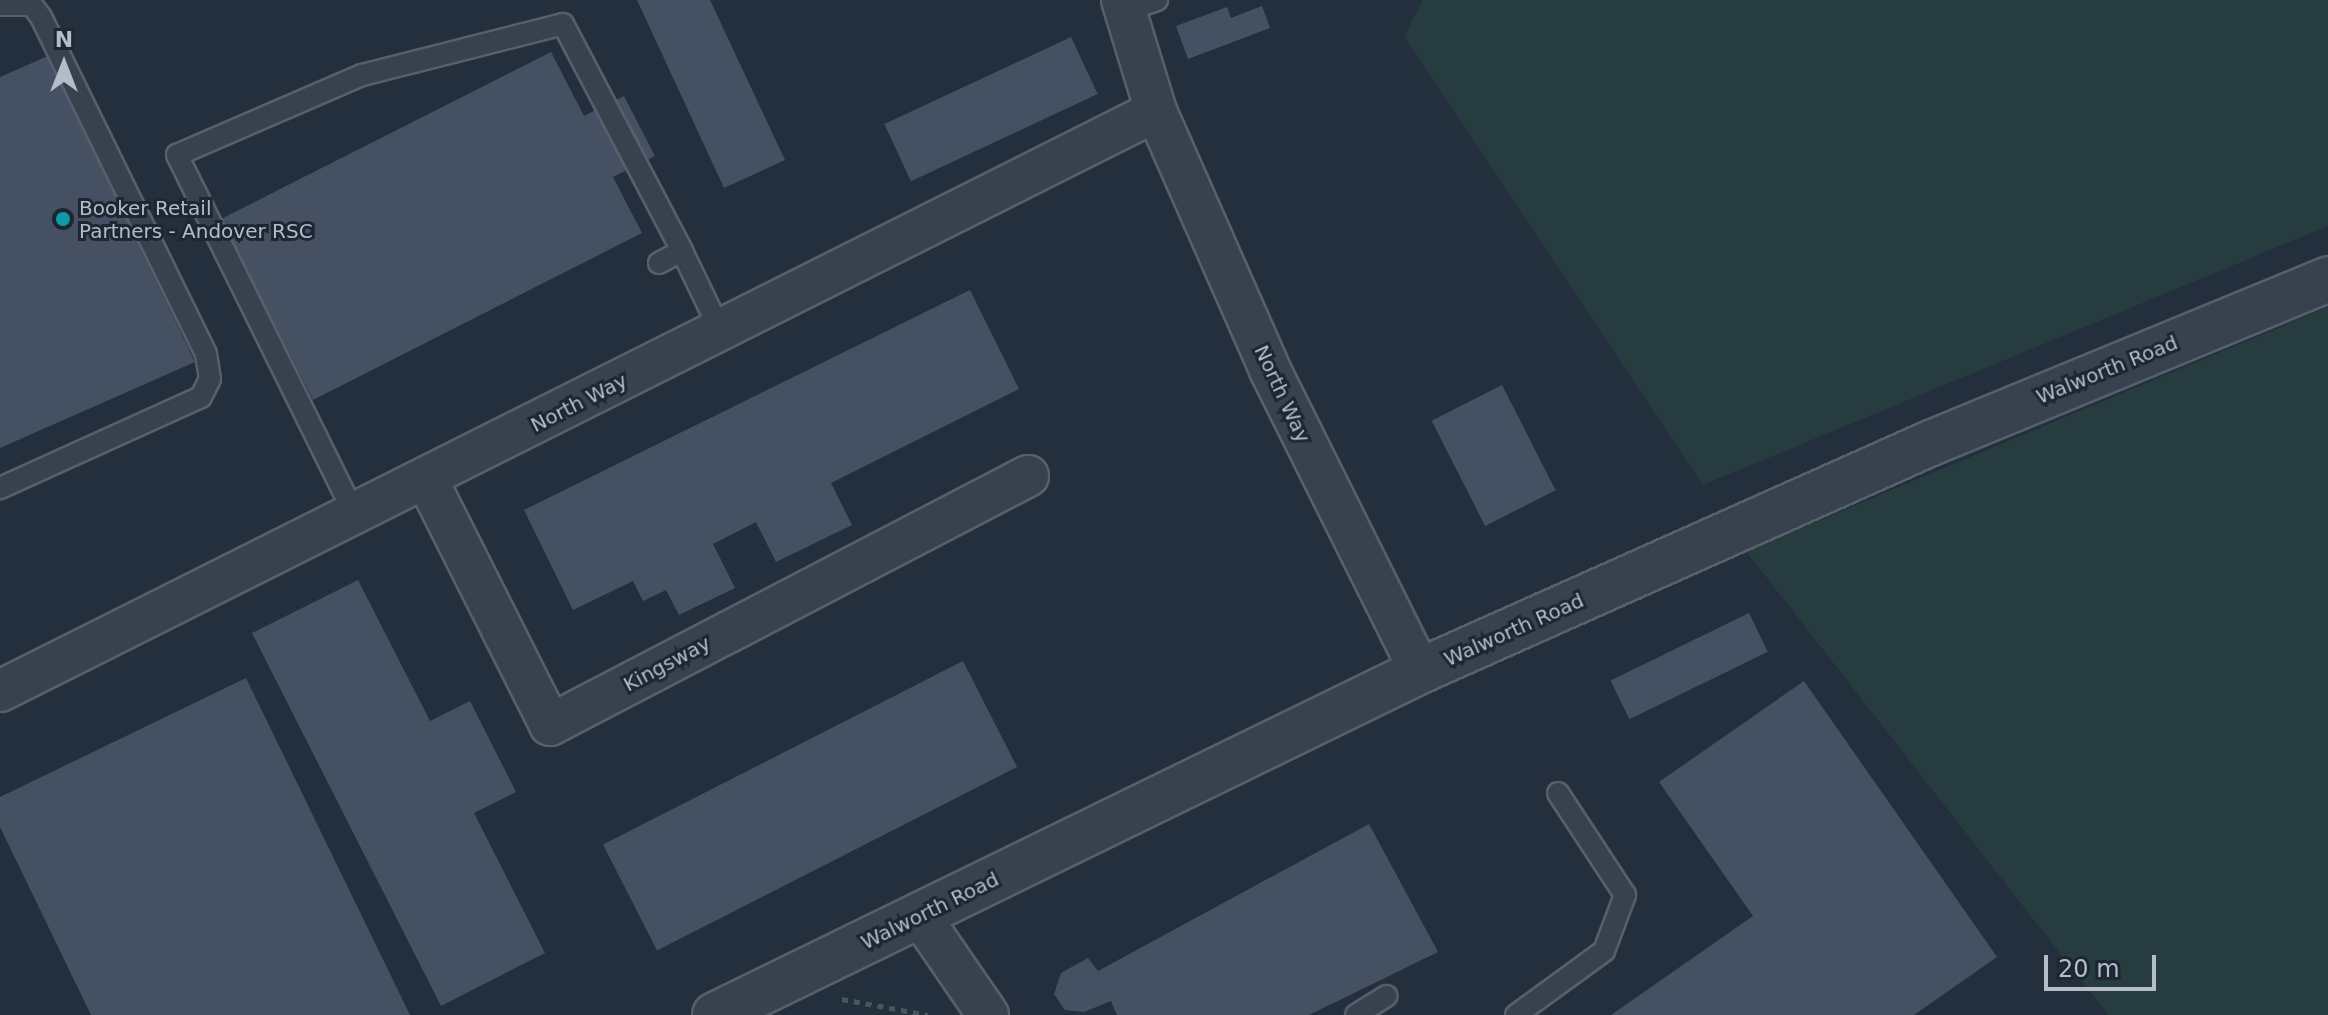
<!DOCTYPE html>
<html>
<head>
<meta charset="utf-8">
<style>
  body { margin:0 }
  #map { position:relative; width:2328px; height:1015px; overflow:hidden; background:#242f3e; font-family:"DejaVu Sans",sans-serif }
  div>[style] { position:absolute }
  .green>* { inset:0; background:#263c3f }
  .building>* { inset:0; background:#455162; transform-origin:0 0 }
  .path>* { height:5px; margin-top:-2.5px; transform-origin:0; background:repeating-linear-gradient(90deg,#44595c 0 6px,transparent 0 12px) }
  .roads { filter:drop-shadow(2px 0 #565f6c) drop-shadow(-2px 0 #565f6c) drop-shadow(0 2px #565f6c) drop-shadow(0 -2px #565f6c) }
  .service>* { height:20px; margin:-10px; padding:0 10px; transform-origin:10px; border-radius:10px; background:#38414e }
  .minor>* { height:40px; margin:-20px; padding:0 20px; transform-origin:20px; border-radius:20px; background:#38414e }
  .tertiary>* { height:44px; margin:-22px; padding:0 22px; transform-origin:22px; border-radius:22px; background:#38414e }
  .dots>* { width:22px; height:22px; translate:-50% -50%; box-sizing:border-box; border:4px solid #1d2633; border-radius:50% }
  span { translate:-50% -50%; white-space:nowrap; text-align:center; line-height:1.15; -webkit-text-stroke:6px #1d2633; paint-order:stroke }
  .poi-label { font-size:20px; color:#b4bcc9 }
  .left { translate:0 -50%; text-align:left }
  .street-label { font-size:20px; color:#b4bcc9 }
  .north { position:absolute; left:24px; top:24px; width:80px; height:80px; -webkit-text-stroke:6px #1d2633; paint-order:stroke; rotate:0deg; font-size:22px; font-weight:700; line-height:32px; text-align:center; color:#b4bcc9 }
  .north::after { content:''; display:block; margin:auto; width:28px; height:36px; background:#b4bcc9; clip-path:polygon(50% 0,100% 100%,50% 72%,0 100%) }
  .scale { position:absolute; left:2044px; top:955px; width:112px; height:36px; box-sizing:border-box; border:4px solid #b4bcc9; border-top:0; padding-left:10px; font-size:24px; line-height:28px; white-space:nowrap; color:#b4bcc9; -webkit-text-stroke:6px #1d2633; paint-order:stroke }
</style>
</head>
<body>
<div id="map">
  <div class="green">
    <div style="clip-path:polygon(1423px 0,2328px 0,2328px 226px,1703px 485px,1404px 36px)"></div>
    <div style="clip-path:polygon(2328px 307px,2328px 1015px,2108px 1015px,1746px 551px)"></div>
  </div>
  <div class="building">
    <div style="clip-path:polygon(637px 0,710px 0,785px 160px,724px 188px)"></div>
    <div style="clip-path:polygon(1262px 6px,1270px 28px,1188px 59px,1176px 26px,1227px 7px,1231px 18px)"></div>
    <div style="left:1071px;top:37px;width:63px;height:206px;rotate:65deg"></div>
    <div style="clip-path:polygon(551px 52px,584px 116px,624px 96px,655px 156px,613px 177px,642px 233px,313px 400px,221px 219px)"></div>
    <div style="clip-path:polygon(48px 56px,195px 362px,0 448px,0 77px)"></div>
    <div style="clip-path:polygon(970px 290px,1019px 389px,831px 483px,852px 525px,776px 562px,756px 522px,713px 544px,735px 588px,679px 615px,666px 590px,643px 601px,633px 581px,573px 610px,524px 510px)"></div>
    <div style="left:1502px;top:385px;width:118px;height:79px;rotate:63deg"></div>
    <div style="clip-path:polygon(358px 580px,430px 721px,470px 701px,516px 792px,474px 813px,545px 953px,441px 1006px,252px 633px)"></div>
    <div style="left:1749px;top:613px;width:43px;height:154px;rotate:64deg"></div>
    <div style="left:963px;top:661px;width:119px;height:404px;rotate:63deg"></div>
    <div style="clip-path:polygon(246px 678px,410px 1015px,91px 1015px,0 827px,0 797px)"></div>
    <div style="clip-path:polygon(1804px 681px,1997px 957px,1914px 1015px,1611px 1015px,1753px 916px,1659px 782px)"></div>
    <div style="clip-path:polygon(1369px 824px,1438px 952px,1309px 1015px,1117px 1015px,1111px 1001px,1084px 1012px,1065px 1010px,1054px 994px,1061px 973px,1088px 958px,1098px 971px)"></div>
  </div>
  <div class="path">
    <div style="left:842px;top:999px;width:87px;rotate:10.5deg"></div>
  </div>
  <div class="roads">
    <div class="service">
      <div style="left:0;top:5px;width:32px"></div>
      <div style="left:32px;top:5px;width:15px;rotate:53deg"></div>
      <div style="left:41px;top:17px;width:375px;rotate:63.9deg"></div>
      <div style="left:206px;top:354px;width:25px;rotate:81deg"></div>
      <div style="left:210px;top:379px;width:20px;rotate:117deg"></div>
      <div style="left:201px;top:397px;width:221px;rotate:155.6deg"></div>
      <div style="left:1125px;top:11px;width:34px;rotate:-19deg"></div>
      <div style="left:659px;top:263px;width:26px;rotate:-28deg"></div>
      <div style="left:682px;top:251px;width:90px;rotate:64.3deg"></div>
      <div style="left:356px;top:517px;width:404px;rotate:-116.3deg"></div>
      <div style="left:177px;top:155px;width:202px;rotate:-23.4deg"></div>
      <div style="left:362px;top:75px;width:207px;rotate:-14.2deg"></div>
      <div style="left:563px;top:24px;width:256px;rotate:62.3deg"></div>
      <div style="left:1356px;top:1015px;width:36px;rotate:-32deg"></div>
      <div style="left:1516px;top:1015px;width:109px;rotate:-36deg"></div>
      <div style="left:1604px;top:951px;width:60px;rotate:-69.4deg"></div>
      <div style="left:1625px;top:895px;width:122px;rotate:-123.3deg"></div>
    </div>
    <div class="minor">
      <div style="left:1122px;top:0;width:116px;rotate:73deg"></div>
      <div style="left:1156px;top:111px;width:283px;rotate:66.2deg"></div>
      <div style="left:1270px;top:370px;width:336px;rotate:63.5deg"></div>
      <div style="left:427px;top:480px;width:274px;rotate:63.3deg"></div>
      <div style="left:550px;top:725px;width:539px;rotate:-27.52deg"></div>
      <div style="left:0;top:691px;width:1293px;rotate:-26.64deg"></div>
      <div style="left:920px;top:916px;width:120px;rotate:55.5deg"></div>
    </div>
    <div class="tertiary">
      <div style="left:715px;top:1015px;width:784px;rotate:-26.01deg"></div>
      <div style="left:1420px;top:671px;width:560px;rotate:-24.05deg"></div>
      <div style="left:1931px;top:443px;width:430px;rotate:-22.4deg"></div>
    </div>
  </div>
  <div class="dots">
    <div style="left:63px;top:219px;background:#0f9aa8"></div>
  </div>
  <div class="poi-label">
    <span class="left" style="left:79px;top:220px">Booker Retail<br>Partners - Andover RSC</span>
  </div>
  <div class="street-label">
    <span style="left:2107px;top:370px;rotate:-22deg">Walworth Road</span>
    <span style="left:1282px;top:394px;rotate:65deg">North Way</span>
    <span style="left:579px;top:403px;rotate:-27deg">North Way</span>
    <span style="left:1514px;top:630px;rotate:-24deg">Walworth Road</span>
    <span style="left:667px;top:664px;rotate:-28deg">Kingsway</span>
    <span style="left:930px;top:911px;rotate:-26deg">Walworth Road</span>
  </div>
  <div class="north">N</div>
  <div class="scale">20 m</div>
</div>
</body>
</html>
